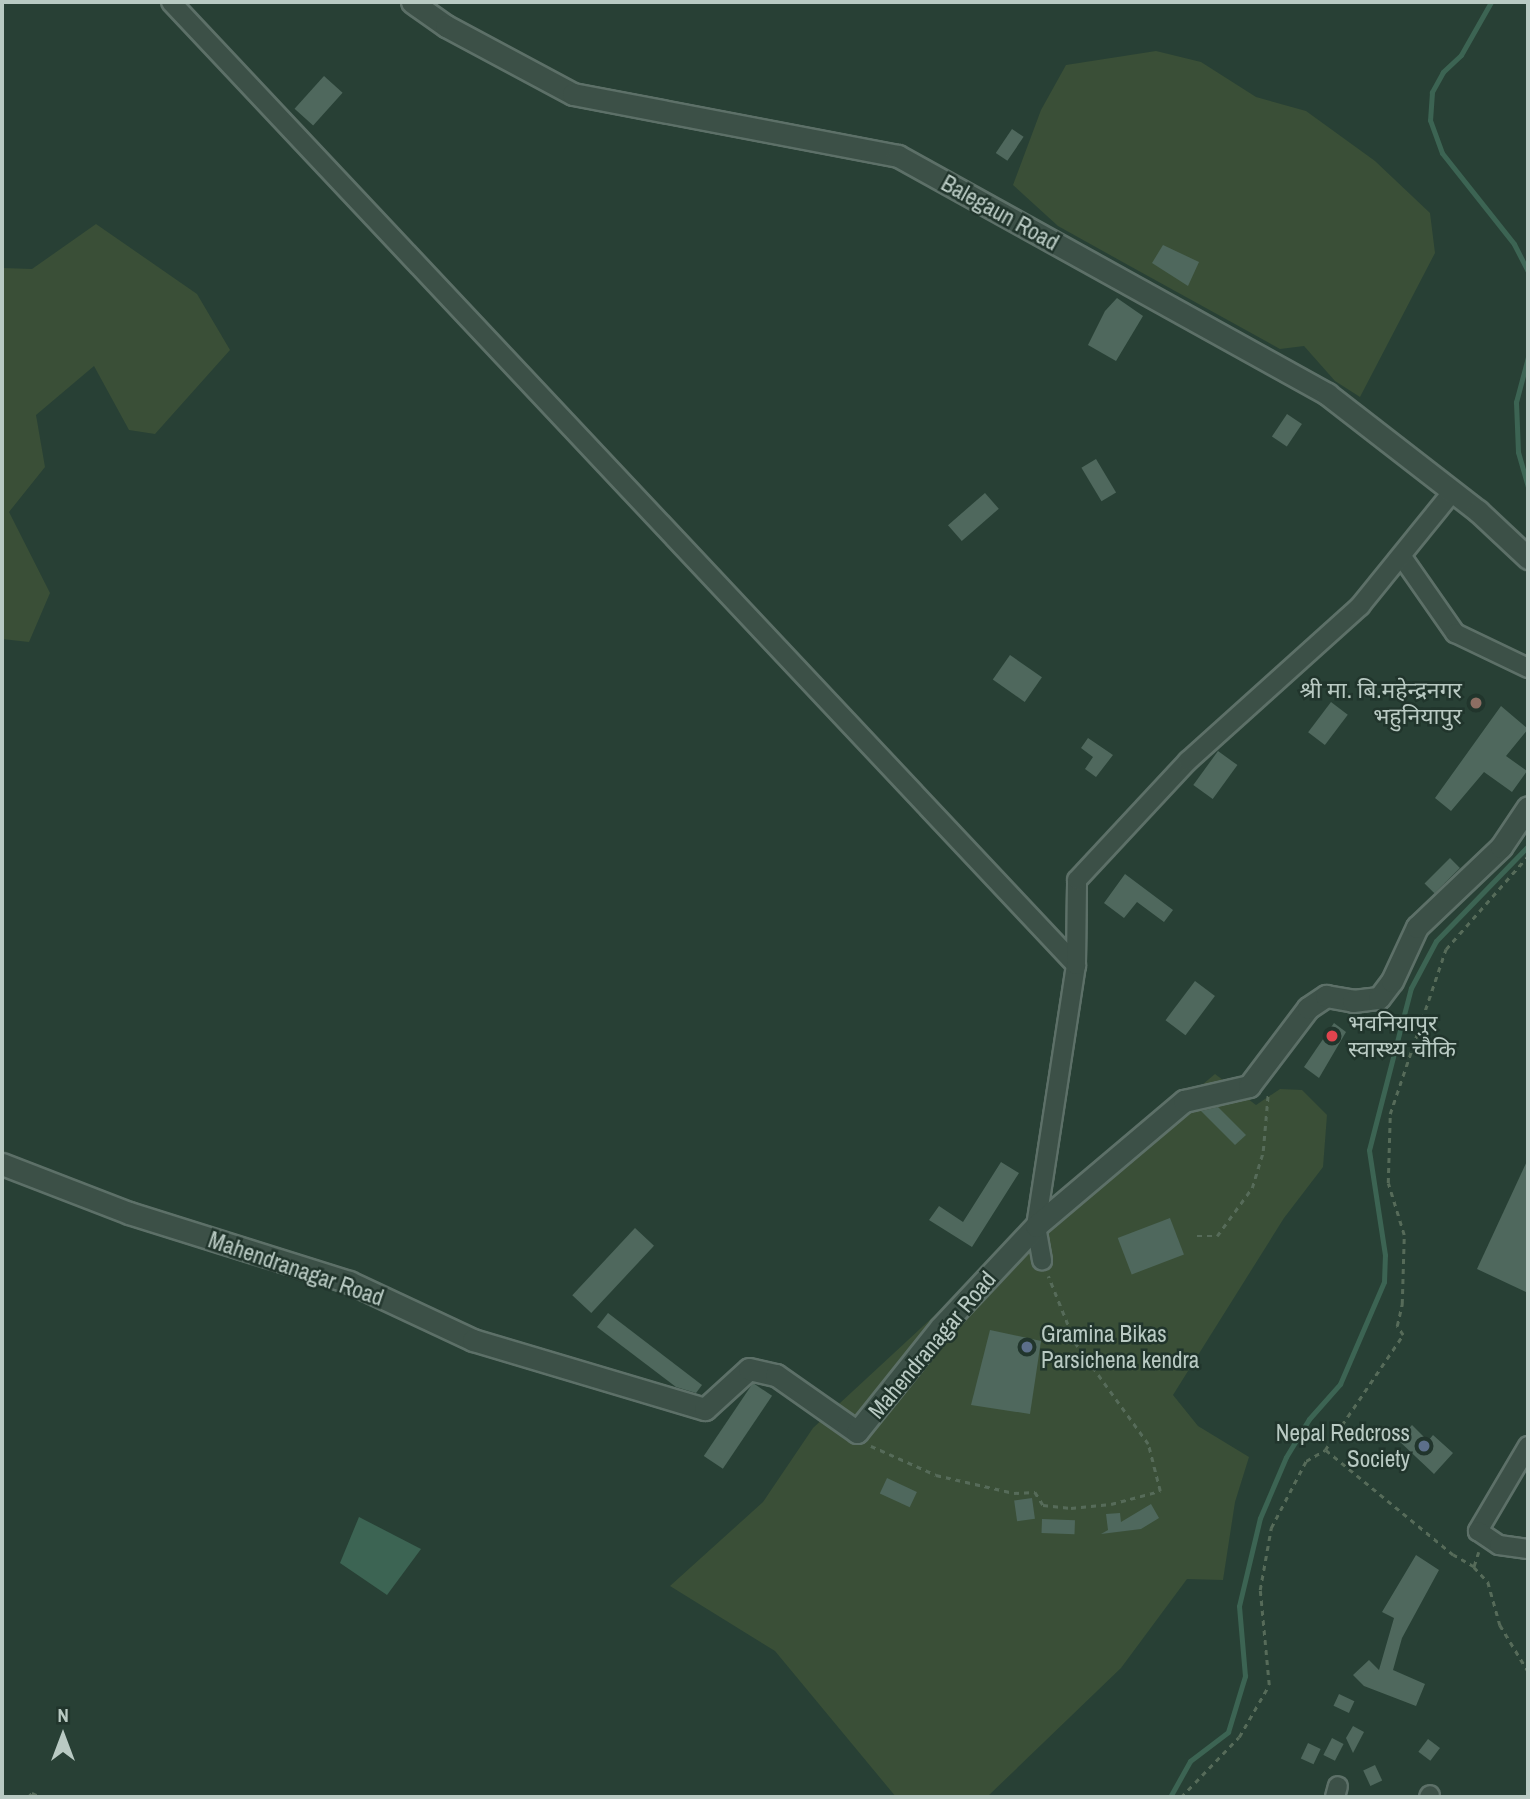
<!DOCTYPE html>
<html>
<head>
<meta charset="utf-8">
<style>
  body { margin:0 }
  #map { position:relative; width:1530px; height:1799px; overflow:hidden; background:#284035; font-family:"Archivo Narrow","Noto Sans Devanagari",sans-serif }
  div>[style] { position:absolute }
  .green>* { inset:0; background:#3a4f37 }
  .water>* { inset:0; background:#3c6453 }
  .stream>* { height:5px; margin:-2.5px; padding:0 2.5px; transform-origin:2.5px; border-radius:2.5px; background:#3c6453 }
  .building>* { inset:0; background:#4f685d; transform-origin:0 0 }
  .path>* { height:2.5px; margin-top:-1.25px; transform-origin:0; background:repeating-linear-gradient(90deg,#566b59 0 5px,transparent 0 10px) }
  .roads { filter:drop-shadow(2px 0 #5d7068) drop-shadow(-2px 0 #5d7068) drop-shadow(0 2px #5d7068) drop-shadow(0 -2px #5d7068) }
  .minor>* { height:18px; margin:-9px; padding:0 9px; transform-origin:9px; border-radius:9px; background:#3c5047 }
  .tertiary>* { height:21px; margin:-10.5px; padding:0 10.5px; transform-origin:10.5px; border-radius:10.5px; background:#3c5047 }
  .dots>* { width:19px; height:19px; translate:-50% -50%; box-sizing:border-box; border:4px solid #21352c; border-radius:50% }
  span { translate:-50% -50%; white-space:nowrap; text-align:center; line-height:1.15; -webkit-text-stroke:5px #21352c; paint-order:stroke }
  .street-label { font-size:23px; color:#b9cac3 }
  .poi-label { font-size:23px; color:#b9cac3 }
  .right { translate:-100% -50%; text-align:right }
  .left { translate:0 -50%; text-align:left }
  .frame { position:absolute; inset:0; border:4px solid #b9cac3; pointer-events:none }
  .north { position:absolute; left:28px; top:1701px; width:70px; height:70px; -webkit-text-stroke:5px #21352c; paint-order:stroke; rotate:0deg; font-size:19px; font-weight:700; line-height:28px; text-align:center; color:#b9cac3 }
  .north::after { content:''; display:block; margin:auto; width:24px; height:32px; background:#b9cac3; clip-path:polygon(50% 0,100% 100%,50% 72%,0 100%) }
</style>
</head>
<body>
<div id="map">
  <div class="green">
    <div style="clip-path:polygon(1156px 51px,1201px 62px,1256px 97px,1306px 111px,1375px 161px,1430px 213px,1435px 253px,1360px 397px,1335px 381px,1304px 346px,1280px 349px,1128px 265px,1058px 226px,1013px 185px,1041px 110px,1066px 65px)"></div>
    <div style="clip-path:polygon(96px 224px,197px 294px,230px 350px,155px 434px,129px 430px,94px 366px,36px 415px,45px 467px,9px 512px,50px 593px,29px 642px,2px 639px,2px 268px,32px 269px)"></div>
    <div style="clip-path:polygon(1215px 1074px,1256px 1105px,1280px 1089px,1302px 1090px,1327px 1115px,1323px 1167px,1284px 1218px,1173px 1395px,1198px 1426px,1249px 1457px,1235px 1502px,1223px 1580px,1187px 1579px,1121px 1668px,987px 1797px,896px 1797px,775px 1651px,670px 1586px,763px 1502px,813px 1428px,1001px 1254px)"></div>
  </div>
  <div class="water">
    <div style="clip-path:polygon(359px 1517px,421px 1549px,387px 1595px,340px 1563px)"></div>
  </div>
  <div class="stream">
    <div style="left:1491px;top:2px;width:61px;rotate:119.5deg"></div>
    <div style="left:1461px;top:55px;width:25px;rotate:137deg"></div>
    <div style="left:1443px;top:72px;width:23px;rotate:119deg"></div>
    <div style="left:1432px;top:92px;width:28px;rotate:94deg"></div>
    <div style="left:1430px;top:120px;width:35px;rotate:70deg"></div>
    <div style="left:1442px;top:153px;width:116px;rotate:51.6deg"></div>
    <div style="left:1514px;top:244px;width:31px;rotate:63deg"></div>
    <div style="left:1528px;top:357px;width:47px;rotate:104.9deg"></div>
    <div style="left:1516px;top:402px;width:50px;rotate:87.7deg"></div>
    <div style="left:1518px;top:452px;width:37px;rotate:74deg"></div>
    <div style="left:1170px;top:1797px;width:41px;rotate:-60.9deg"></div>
    <div style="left:1190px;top:1761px;width:48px;rotate:-37.3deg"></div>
    <div style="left:1228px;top:1732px;width:59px;rotate:-73.1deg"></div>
    <div style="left:1245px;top:1676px;width:70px;rotate:-94.9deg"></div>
    <div style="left:1239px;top:1606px;width:90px;rotate:-76.6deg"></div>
    <div style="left:1260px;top:1518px;width:66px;rotate:-66.9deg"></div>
    <div style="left:1286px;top:1457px;width:44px;rotate:-58.8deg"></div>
    <div style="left:1309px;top:1419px;width:47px;rotate:-48.5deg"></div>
    <div style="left:1340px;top:1384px;width:111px;rotate:-66.7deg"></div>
    <div style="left:1384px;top:1282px;width:27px;rotate:-88deg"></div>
    <div style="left:1385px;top:1255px;width:106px;rotate:-98.7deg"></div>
    <div style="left:1369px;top:1150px;width:167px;rotate:-75.5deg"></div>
    <div style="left:1411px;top:988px;width:53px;rotate:-62deg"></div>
    <div style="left:1436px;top:941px;width:132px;rotate:-45.9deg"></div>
  </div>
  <div class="building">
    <div style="left:324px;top:76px;width:25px;height:44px;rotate:42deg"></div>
    <div style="left:1012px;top:129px;width:14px;height:29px;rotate:34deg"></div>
    <div style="clip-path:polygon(1163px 245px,1199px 262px,1188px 286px,1152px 263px)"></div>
    <div style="clip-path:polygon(1117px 298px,1143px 316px,1116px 361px,1088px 345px,1105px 311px)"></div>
    <div style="left:1287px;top:414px;width:18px;height:27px;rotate:34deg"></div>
    <div style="left:1096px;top:459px;width:39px;height:17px;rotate:59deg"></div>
    <div style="left:985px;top:493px;width:21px;height:49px;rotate:49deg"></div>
    <div style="left:1010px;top:655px;width:39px;height:30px;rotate:35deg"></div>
    <div style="left:1331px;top:702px;width:21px;height:38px;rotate:37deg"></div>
    <div style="clip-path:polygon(1501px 706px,1528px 729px,1506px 756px,1527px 771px,1512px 792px,1484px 772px,1451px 811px,1435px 798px)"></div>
    <div style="clip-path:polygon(1088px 738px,1113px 755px,1096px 777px,1085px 769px,1093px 757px,1081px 748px)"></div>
    <div style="left:1218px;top:751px;width:24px;height:42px;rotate:36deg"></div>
    <div style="left:1450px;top:858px;width:14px;height:36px;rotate:45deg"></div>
    <div style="clip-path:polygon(1125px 874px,1173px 910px,1164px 922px,1137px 902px,1124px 918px,1104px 903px)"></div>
    <div style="left:1195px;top:981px;width:25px;height:49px;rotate:37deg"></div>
    <div style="clip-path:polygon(1334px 1023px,1346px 1032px,1319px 1078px,1304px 1067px)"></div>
    <div style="clip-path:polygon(1218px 1107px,1246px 1135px,1235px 1145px,1201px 1111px)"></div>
    <div style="clip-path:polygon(1528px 1159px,1528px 1293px,1477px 1269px)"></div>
    <div style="clip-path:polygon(1001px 1162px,1019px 1173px,972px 1247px,929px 1220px,939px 1206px,963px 1222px)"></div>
    <div style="left:1170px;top:1218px;width:39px;height:56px;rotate:69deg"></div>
    <div style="left:635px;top:1228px;width:26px;height:92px;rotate:43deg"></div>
    <div style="clip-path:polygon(608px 1313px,702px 1385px,696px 1393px,676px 1387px,597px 1327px)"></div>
    <div style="clip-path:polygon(990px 1330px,1041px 1341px,1030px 1414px,971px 1405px)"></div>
    <div style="left:753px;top:1383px;width:23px;height:88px;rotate:34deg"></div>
    <div style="clip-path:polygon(1412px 1425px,1428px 1441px,1433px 1435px,1453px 1453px,1434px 1474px,1398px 1440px)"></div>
    <div style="left:887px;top:1478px;width:33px;height:17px;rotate:25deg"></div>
    <div style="left:1032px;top:1498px;width:21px;height:18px;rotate:82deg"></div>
    <div style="clip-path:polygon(1151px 1504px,1159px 1518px,1141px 1529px,1101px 1534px,1108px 1530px,1106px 1514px,1120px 1513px,1121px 1522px)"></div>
    <div style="left:1042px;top:1519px;width:33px;height:14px;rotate:2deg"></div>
    <div style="clip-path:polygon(1416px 1555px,1439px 1570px,1402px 1638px,1393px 1670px,1425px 1684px,1416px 1706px,1364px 1686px,1353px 1675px,1369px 1660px,1379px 1670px,1394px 1618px,1382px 1612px)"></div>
    <div style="left:1339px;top:1694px;width:17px;height:13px;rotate:25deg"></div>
    <div style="clip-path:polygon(1353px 1726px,1364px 1732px,1353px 1753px,1346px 1738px)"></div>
    <div style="left:1332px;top:1738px;width:13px;height:19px;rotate:27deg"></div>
    <div style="left:1428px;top:1739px;width:15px;height:16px;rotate:37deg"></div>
    <div style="left:1308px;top:1743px;width:14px;height:17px;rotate:25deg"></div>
    <div style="left:1375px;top:1765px;width:17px;height:13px;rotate:65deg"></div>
  </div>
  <div class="path">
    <div style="left:1197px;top:1236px;width:20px"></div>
    <div style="left:1217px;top:1236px;width:59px;rotate:-53.9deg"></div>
    <div style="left:1252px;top:1188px;width:39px;rotate:-73deg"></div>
    <div style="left:1263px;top:1151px;width:57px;rotate:-85deg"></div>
    <div style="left:871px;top:1446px;width:71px;rotate:24deg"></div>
    <div style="left:936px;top:1475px;width:80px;rotate:13deg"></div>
    <div style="left:1014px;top:1493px;width:21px;rotate:-3deg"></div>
    <div style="left:1035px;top:1492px;width:15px;rotate:58deg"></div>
    <div style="left:1043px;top:1505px;width:28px;rotate:6deg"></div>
    <div style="left:1071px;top:1508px;width:40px;rotate:-5.7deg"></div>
    <div style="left:1111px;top:1504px;width:51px;rotate:-14.9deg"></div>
    <div style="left:1160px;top:1491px;width:49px;rotate:-104.3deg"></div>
    <div style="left:1148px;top:1444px;width:125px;rotate:-125.9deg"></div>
    <div style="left:1075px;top:1343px;width:72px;rotate:-111.9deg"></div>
    <div style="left:1479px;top:1552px;width:16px;rotate:108deg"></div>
    <div style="left:1474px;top:1567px;width:24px;rotate:-150deg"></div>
    <div style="left:1453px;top:1555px;width:166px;rotate:-140.6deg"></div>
    <div style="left:1325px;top:1450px;width:139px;rotate:-55.9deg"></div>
    <div style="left:1403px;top:1335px;width:11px;rotate:-124deg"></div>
    <div style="left:1397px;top:1326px;width:23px;rotate:-77deg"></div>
    <div style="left:1402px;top:1304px;width:69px;rotate:-88.3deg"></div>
    <div style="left:1404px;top:1235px;width:54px;rotate:-107.1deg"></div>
    <div style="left:1388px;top:1183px;width:69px;rotate:-88.3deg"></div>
    <div style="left:1390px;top:1114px;width:174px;rotate:-71.3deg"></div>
    <div style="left:1446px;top:949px;width:124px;rotate:-48.6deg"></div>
    <div style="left:1474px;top:1567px;width:21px;rotate:47deg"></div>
    <div style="left:1488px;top:1582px;width:45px;rotate:74.4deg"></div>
    <div style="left:1500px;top:1625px;width:54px;rotate:58.7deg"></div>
    <div style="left:28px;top:1797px;width:6px;rotate:-45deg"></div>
    <div style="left:32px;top:1793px;width:10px;rotate:24deg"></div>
    <div style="left:1181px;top:1797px;width:83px;rotate:-46deg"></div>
    <div style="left:1239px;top:1737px;width:60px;rotate:-60deg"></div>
    <div style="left:1269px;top:1685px;width:95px;rotate:-95.4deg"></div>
    <div style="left:1260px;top:1590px;width:63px;rotate:-79.9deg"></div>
    <div style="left:1271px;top:1528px;width:76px;rotate:-62.4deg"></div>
    <div style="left:1306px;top:1461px;width:22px;rotate:-30deg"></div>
  </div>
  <div class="roads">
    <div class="minor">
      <div style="left:171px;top:2px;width:1322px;rotate:46.78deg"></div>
      <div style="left:1076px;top:965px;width:264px;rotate:98.7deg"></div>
      <div style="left:1036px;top:1226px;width:35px;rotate:80deg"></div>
      <div style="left:1402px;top:557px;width:93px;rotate:55.1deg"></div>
      <div style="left:1455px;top:633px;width:81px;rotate:25.6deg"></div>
      <div style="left:1076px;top:965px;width:85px;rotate:-89.3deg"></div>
      <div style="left:1077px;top:880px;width:163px;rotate:-47deg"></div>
      <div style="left:1188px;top:761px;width:232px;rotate:-42deg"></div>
      <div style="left:1360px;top:606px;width:148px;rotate:-51deg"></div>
      <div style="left:1528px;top:1446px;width:99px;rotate:120.5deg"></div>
      <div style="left:1478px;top:1531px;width:25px;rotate:34deg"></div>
      <div style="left:1499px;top:1545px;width:29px;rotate:8deg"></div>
      <div style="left:1335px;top:1797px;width:11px;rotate:-75deg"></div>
      <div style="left:1429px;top:1797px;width:2px;rotate:-63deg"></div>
    </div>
    <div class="tertiary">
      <div style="left:412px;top:2px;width:42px;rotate:35.2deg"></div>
      <div style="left:446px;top:26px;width:144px;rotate:28.2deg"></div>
      <div style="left:573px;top:94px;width:331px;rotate:10.8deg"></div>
      <div style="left:898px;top:156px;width:491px;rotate:29deg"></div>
      <div style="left:1327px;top:394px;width:191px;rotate:37.8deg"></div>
      <div style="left:1478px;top:511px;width:69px;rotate:43.2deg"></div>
      <div style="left:2px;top:1164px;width:136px;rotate:21.1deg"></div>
      <div style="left:129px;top:1213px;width:231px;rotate:17.4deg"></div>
      <div style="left:349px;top:1282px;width:137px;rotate:25.1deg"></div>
      <div style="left:473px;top:1340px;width:242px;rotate:16.6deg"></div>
      <div style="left:705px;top:1409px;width:59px;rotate:-42.3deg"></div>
      <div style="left:749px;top:1369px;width:28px;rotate:13deg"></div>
      <div style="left:776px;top:1375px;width:99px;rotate:35.1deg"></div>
      <div style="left:857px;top:1432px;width:134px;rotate:-51.3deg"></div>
      <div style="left:941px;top:1327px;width:139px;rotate:-46.8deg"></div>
      <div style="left:1036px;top:1226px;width:194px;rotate:-40.2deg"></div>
      <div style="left:1184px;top:1101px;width:67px;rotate:-13deg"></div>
      <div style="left:1249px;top:1086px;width:98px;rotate:-52.9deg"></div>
      <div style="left:1308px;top:1008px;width:22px;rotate:-34deg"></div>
      <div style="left:1326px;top:996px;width:27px;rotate:10deg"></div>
      <div style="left:1353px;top:1001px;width:26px;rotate:-7deg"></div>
      <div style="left:1379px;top:998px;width:21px;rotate:-53deg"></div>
      <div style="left:1392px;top:981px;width:60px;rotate:-65.2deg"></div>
      <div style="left:1417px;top:927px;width:116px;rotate:-43.6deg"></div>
      <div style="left:1501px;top:847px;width:48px;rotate:-56deg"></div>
    </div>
  </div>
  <div class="dots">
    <div style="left:1476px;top:703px;background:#8d6e63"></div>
    <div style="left:1332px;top:1036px;background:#e0444e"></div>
    <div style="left:1027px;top:1347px;background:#5c6f8a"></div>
    <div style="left:1424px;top:1446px;background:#5c6f8a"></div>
  </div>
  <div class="street-label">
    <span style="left:1000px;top:213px;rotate:29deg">Balegaun Road</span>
    <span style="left:296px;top:1269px;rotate:19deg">Mahendranagar Road</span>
    <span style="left:932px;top:1345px;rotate:-50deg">Mahendranagar Road</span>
  </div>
  <div class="poi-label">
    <span class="right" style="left:1462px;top:703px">श्री मा. बि.महेन्द्रनगर<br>भहुनियापुर</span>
    <span class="left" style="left:1348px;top:1036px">भवनियापुर<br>स्वास्थ्य चाैकि</span>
    <span class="left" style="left:1041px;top:1347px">Gramina Bikas<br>Parsichena kendra</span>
    <span class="right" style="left:1410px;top:1446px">Nepal Redcross<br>Society</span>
  </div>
  <div class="frame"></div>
  <div class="north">N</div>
</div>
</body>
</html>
